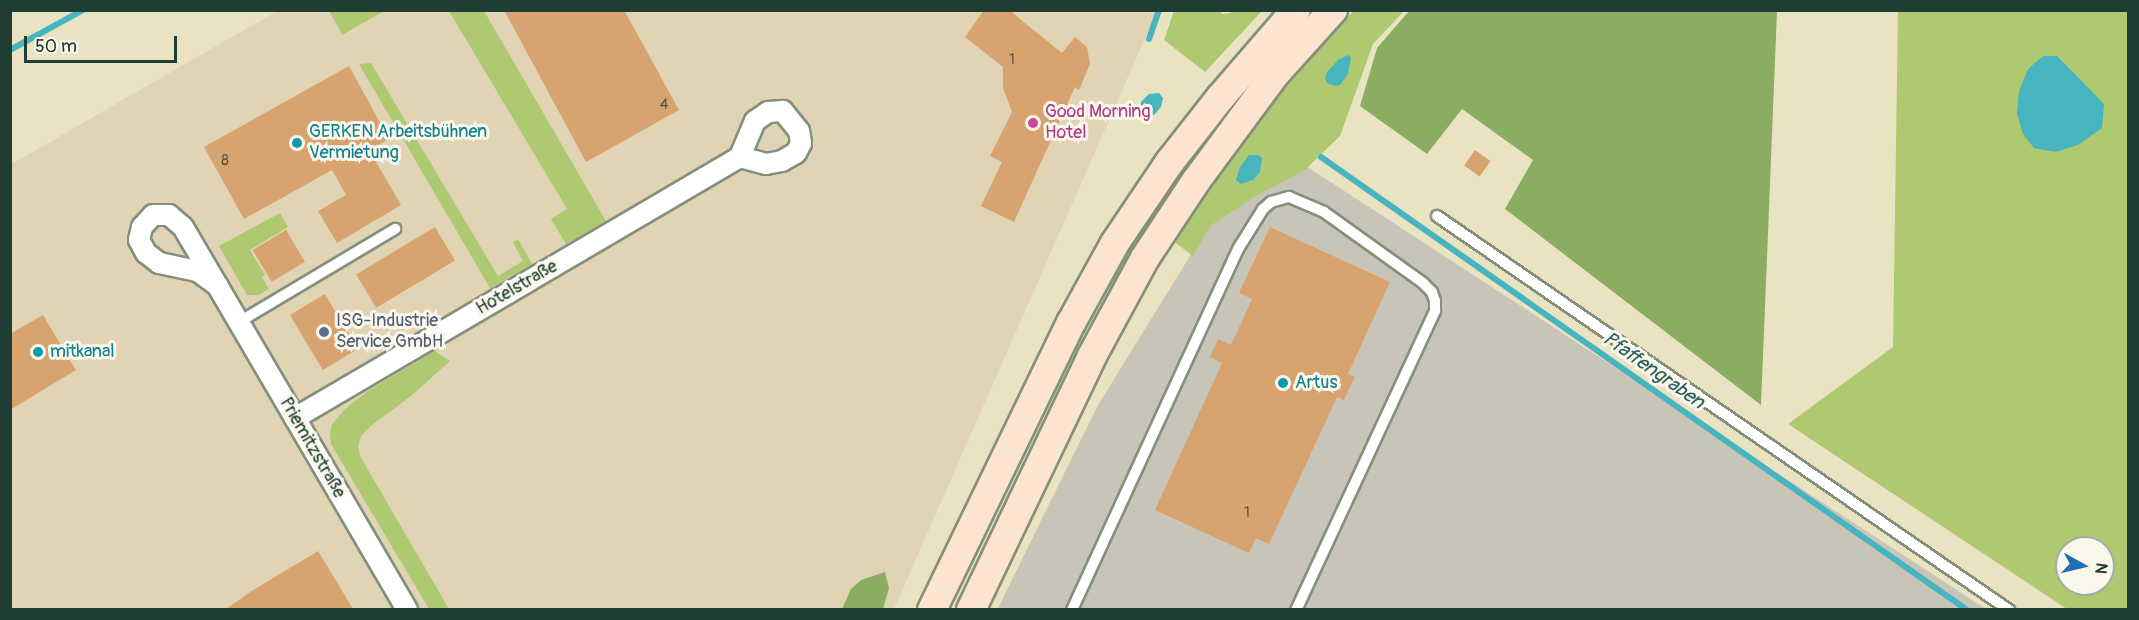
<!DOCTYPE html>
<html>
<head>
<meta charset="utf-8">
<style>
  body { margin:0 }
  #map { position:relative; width:2139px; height:620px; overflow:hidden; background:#eae3c2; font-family:Pangolin,sans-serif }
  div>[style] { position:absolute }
  .built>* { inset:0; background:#e0d4b5 }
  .industrial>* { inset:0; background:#c9c4b8 }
  .green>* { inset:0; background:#aec96f }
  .forest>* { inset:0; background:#8aad62 }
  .water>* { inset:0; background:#46b5c0 }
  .stream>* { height:6px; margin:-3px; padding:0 3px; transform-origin:3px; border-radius:3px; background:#46b5c0 }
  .building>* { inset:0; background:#d7a46f; transform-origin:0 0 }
  .roads { filter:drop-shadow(2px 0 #84907b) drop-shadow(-2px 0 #84907b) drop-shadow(0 2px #84907b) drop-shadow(0 -2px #84907b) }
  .lane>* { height:10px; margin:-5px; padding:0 5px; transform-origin:5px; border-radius:5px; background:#fff }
  .street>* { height:20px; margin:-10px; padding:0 10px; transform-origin:10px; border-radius:10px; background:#fff }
  .secondary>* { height:28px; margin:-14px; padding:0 14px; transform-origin:14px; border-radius:14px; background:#fde4d1 }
  .dots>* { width:16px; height:16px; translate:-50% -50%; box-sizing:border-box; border:3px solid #fbf7ec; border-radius:50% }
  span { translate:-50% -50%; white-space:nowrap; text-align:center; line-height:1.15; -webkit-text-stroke:6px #fbf7ec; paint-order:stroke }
  .number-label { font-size:15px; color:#4d5743 }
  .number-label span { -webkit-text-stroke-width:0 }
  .hotel-label { font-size:18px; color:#b23c85 }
  .left { translate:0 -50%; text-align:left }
  .culture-label { font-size:18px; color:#0d838f }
  .street-label { font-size:18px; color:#1f3d34 }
  .service-label { font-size:18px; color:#4e5e75 }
  .water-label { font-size:20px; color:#2b615e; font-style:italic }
  .frame { position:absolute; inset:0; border:12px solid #1f3d34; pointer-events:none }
  .north { position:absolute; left:2055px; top:536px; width:60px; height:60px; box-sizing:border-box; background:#fbf7ec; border:2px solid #a3ada2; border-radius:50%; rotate:98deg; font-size:16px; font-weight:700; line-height:24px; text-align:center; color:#1f3d34 }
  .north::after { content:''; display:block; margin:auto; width:21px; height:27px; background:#1f6fb2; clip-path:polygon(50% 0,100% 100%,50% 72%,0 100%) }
  .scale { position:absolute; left:24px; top:36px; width:153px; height:27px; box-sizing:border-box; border:3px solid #1f3d34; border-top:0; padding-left:8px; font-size:18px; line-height:21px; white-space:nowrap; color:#1f3d34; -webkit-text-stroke:4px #fbf7ec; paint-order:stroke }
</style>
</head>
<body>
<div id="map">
  <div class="built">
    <div style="clip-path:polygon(277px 11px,1157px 11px,894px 609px,11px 609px,10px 165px)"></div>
  </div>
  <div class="industrial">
    <div style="clip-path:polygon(1263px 138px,1986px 609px,997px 610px,1098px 405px)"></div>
  </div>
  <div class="green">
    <div style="clip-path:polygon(329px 10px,384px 10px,384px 11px,342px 35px)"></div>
    <div style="clip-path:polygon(449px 11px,484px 11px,606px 221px,566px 244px,551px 219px,567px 209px)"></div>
    <div style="clip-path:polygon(1174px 11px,1219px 11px,1223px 14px,1230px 13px,1233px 11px,1262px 11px,1205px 72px,1164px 40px)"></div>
    <div style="clip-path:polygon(1313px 11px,1091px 332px,1121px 263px,1154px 209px,1226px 111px)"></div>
    <div style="clip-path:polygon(1353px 11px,1404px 11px,1373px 44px,1340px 136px,1305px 170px,1259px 194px,1210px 226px,1193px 256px,1172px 240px,1239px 141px)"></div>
    <div style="clip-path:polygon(evenodd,1898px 11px,2128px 11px,2128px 609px,2067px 609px,1788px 424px,1893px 347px,1898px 11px,2067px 548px,2103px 548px,2103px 584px,2067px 584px,2067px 548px)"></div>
    <div style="clip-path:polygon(371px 63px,498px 276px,523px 261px,513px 242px,518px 239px,532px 264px,490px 288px,359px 64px)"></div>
    <div style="clip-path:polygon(280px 213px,288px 227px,250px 250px,265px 275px,262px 277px,269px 289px,259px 295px,247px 295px,219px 246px)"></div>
    <div style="clip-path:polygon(435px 351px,450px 361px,411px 396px,372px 425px,361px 436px,358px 446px,360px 456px,449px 609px,429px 609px,331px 444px,330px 433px,332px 424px,346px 408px,368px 391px)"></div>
  </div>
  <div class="forest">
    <div style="clip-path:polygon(1409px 11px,1777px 11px,1761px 405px,1505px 209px,1533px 160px,1462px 109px,1427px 154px,1360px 106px,1377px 48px)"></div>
    <div style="clip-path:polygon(885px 572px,889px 588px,883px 609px,842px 609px,851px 589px,861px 580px)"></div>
  </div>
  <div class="water">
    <div style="clip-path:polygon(1348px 55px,1351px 57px,1348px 74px,1340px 85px,1335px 86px,1327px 83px,1325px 78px,1327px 72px,1338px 60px)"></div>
    <div style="clip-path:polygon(2043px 56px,2057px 56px,2104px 104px,2102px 128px,2078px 145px,2055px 152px,2034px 148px,2023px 134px,2017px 114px,2019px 91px,2028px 69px)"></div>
    <div style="clip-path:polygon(1159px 93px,1163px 98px,1161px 107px,1154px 115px,1143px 118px,1140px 112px,1141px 102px,1149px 94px)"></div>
    <div style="clip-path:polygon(1249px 155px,1258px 155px,1262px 158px,1260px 172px,1253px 180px,1240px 184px,1236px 180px,1240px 167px)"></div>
  </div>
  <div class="stream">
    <div style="left:1149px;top:39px;width:31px;rotate:-71deg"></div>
    <div style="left:10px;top:50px;width:83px;rotate:-28.7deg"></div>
    <div style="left:1321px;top:157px;width:789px;rotate:35.04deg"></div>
  </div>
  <div class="building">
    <div style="clip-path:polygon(504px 10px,624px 10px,679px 110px,586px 162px)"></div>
    <div style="clip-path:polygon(984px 10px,1009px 10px,1062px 53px,1075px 37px,1087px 47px,1090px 64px,1079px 90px,1075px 87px,1014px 222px,981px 206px,1002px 162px,990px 156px,1012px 112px,1003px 88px,1003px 67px,965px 37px)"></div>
    <div style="clip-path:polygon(349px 66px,389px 139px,369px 150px,401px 205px,337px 243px,318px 211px,346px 195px,332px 170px,244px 219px,204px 147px)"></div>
    <div style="left:1475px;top:150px;width:19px;height:19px;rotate:35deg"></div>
    <div style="left:435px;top:227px;width:39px;height:92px;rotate:59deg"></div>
    <div style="clip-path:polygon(1270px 227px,1390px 282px,1348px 374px,1355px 377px,1349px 389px,1344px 400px,1337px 397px,1269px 544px,1256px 538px,1249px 553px,1155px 510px,1222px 363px,1210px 357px,1218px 339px,1231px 345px,1252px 299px,1239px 293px)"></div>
    <div style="left:286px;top:230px;width:37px;height:39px;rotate:59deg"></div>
    <div style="left:325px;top:294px;width:64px;height:41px;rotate:59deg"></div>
    <div style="clip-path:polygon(43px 315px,76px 370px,10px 410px,10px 334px)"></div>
    <div style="clip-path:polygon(318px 551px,353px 609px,226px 609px,253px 590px)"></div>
  </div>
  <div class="roads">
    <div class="lane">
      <div style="left:1437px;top:216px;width:695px;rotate:34.56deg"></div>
      <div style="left:239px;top:322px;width:182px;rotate:-30.8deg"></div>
      <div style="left:1072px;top:610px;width:397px;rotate:-65.3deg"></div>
      <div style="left:1238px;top:249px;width:47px;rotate:-58deg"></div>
      <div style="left:1263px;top:209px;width:11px;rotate:-41deg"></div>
      <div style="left:1271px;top:202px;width:19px;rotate:-16deg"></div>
      <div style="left:1289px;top:197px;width:38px;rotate:23deg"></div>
      <div style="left:1324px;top:212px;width:122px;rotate:35.6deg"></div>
      <div style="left:1423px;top:283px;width:13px;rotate:45deg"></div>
      <div style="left:1432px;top:292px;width:9px;rotate:72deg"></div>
      <div style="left:1435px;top:301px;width:10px;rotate:90deg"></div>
      <div style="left:1435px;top:311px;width:330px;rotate:114.9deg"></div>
    </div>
    <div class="street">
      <div style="left:218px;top:286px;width:26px;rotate:-144deg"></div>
      <div style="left:197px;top:271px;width:39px;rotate:-168deg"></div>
      <div style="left:159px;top:263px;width:16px;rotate:-142deg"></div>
      <div style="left:146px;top:253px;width:15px;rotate:-118deg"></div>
      <div style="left:139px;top:240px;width:13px;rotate:-77deg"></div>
      <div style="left:142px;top:227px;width:16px;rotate:-47deg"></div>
      <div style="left:153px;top:215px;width:16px"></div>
      <div style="left:169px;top:215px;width:18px;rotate:41deg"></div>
      <div style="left:183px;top:227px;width:221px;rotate:59.6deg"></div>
      <div style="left:295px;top:418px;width:222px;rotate:59.7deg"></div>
      <div style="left:295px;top:418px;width:516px;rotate:-30.39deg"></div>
      <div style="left:740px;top:157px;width:27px;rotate:15deg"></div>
      <div style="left:766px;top:164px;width:16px;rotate:-11deg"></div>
      <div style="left:782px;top:161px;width:16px;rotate:-30deg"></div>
      <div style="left:796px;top:153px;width:11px;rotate:-63deg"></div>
      <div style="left:801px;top:143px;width:12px;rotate:-99deg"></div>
      <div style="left:799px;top:131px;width:26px;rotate:-129deg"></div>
      <div style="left:783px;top:111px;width:15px;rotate:176deg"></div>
      <div style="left:768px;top:112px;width:16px;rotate:145deg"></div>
      <div style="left:755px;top:121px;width:39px;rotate:113deg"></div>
    </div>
    <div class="secondary">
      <div style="left:932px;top:610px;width:319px;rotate:-64.2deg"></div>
      <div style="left:1071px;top:323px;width:91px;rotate:-61.2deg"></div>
      <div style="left:1115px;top:243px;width:97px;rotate:-56deg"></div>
      <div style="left:1169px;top:163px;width:83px;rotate:-51.9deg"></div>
      <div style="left:1220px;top:98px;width:116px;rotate:-49.2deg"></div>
      <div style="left:971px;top:610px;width:281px;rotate:-64.5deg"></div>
      <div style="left:1092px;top:356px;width:111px;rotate:-61.6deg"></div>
      <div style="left:1145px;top:258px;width:92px;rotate:-56.5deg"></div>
      <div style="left:1196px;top:181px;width:134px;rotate:-53.5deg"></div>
      <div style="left:1276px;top:73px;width:85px;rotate:-47.9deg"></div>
    </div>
  </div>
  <div class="dots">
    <div style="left:1033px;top:123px;background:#d1479c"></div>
    <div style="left:297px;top:143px;background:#0f9aa8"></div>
    <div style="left:324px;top:332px;background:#5c6f8a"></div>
    <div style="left:38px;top:352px;background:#0f9aa8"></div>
    <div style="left:1283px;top:383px;background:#0f9aa8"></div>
  </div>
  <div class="number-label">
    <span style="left:1012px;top:60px">1</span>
    <span style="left:664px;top:105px">4</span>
    <span style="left:225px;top:161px">8</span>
    <span style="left:1247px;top:513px">1</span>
  </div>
  <div class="hotel-label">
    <span class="left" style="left:1045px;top:123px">Good Morning<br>Hotel</span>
  </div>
  <div class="culture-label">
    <span class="left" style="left:309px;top:143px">GERKEN Arbeitsbühnen<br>Vermietung</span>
    <span class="left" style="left:50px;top:352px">mitkanal</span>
    <span class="left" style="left:1295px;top:383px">Artus</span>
  </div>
  <div class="street-label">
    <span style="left:517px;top:288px;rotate:-30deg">Hotelstraße</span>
    <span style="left:312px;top:448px;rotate:60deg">Priemitzstraße</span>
  </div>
  <div class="service-label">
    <span class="left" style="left:336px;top:332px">ISG-Industrie<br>Service GmbH</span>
  </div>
  <div class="water-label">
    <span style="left:1654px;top:370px;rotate:35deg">Pfaffengraben</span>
  </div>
  <div class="frame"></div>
  <div class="north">N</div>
  <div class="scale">50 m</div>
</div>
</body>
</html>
